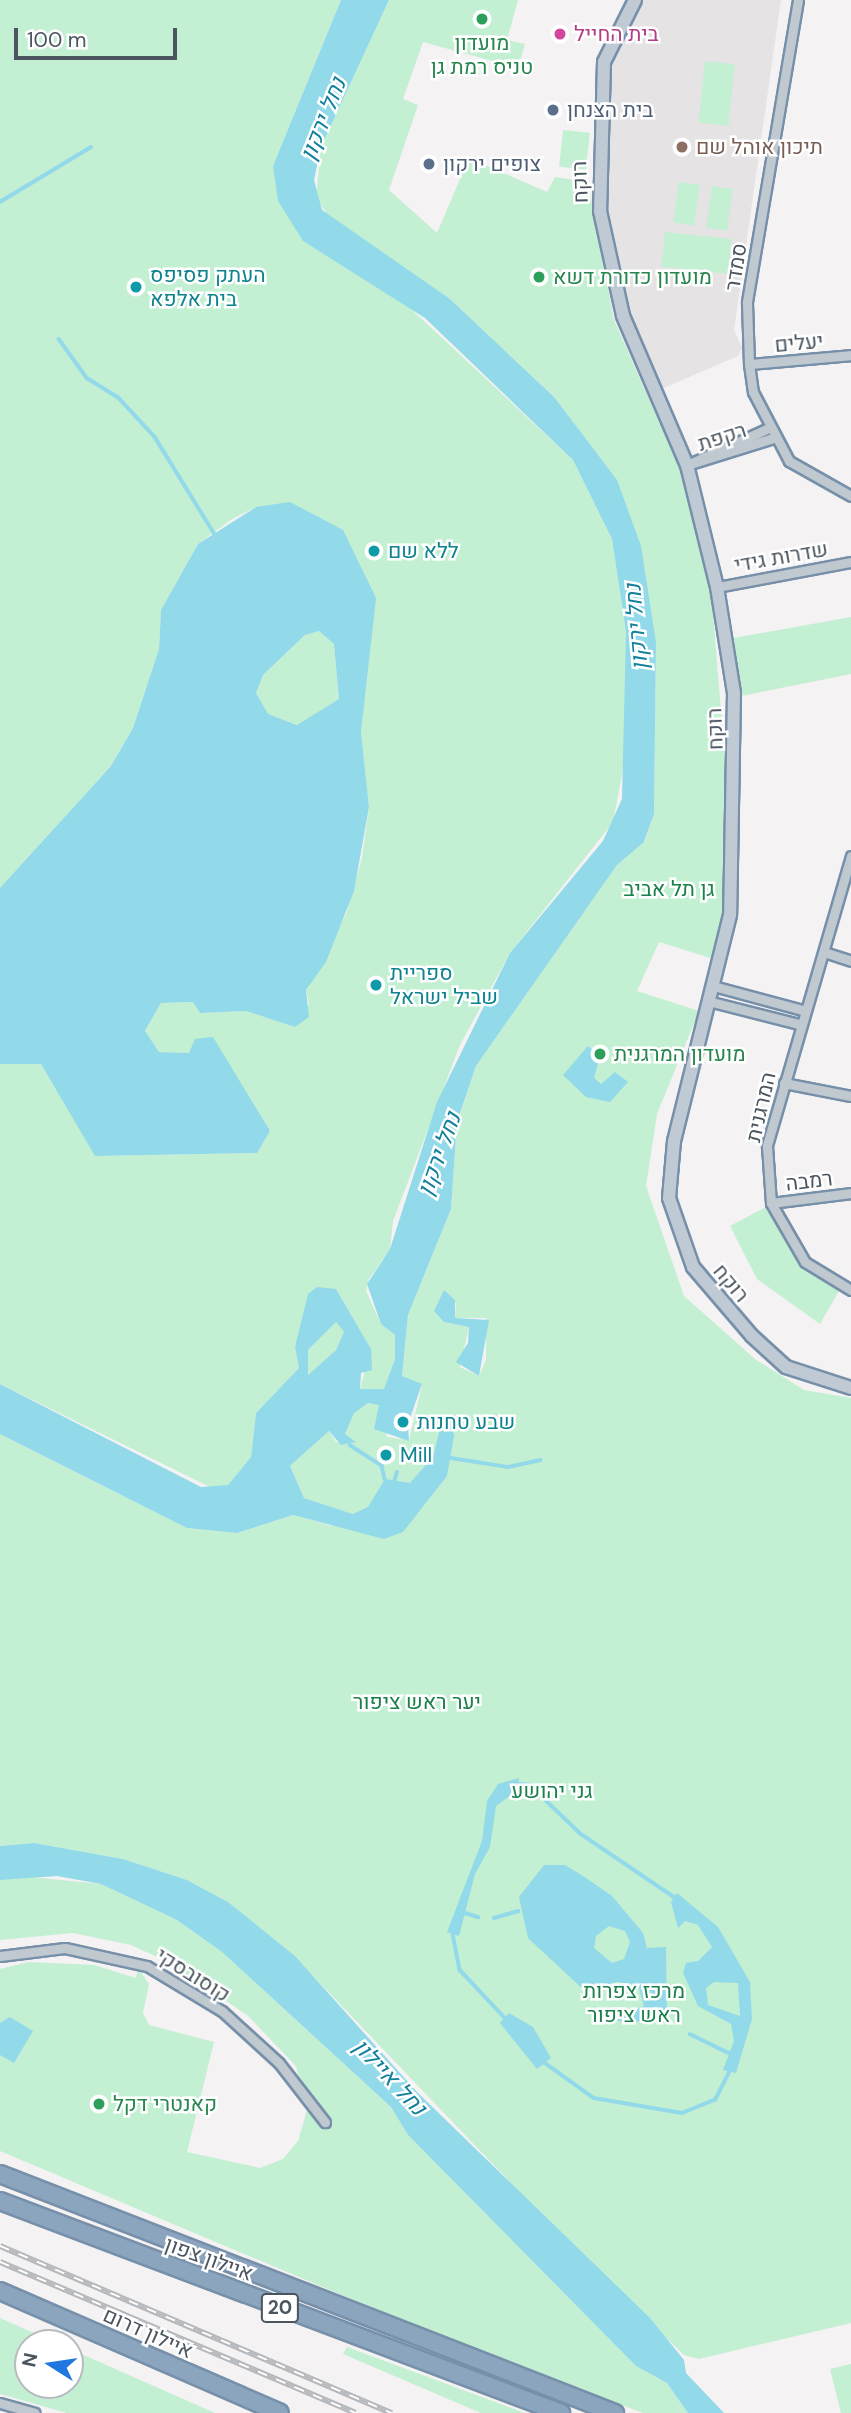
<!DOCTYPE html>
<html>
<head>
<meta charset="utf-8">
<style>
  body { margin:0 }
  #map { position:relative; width:851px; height:2413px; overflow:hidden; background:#f4f2f2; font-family:"DM Sans",Heebo,sans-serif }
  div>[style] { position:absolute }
  .education>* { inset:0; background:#e5e3e4 }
  .green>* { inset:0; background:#c3efd3; transform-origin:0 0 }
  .water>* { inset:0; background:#92d9ea }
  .stream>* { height:3.5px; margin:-1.75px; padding:0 1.75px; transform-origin:1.75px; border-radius:1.75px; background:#92d9ea }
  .roads { filter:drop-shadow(2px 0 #7790aa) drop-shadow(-2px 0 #7790aa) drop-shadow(0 2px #7790aa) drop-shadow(0 -2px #7790aa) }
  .street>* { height:9px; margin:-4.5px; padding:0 4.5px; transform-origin:4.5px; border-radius:4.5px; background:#c0c9d0 }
  .secondary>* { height:12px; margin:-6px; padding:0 6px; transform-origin:6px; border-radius:6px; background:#c0cad4 }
  .highway>* { height:16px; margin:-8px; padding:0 8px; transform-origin:8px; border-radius:8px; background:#8ca5be }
  .rail>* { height:6px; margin-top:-3px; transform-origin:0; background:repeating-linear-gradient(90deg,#fff 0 10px,#b4b7bc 0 20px); box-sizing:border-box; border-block:2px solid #b4b7bc }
  .dots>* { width:19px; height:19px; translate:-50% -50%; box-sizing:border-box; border:4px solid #fff; border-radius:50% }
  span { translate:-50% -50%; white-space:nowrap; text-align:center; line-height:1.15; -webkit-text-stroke:5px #fff; paint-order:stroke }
  .shield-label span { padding:2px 5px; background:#fff; border:2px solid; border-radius:5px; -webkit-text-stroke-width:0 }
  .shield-label { font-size:19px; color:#4a555f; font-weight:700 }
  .hotel-label { font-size:21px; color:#b23c85 }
  .left { translate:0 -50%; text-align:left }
  .leisure-label { font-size:21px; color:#27864d }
  .service-label { font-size:21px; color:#4e5e75 }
  .education-label { font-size:21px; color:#785e54 }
  .street-label { font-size:21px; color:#4a555f }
  .culture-label { font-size:21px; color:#0d838f }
  .park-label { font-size:21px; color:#1b804c }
  .water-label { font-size:23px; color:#11819c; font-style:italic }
  .north { position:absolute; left:14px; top:2329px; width:70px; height:70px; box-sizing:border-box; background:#fff; border:2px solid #b7bbbf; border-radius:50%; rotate:282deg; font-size:19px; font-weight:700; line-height:28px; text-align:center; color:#4a555f }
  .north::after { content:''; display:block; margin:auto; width:24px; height:32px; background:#2077e0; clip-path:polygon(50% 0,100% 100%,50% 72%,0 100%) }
  .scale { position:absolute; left:14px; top:28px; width:163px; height:32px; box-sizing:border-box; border:4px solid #4a555f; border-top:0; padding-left:9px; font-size:21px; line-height:24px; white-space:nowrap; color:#4a555f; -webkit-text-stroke:5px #fff; paint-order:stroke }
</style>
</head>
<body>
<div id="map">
  <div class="education">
    <div style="clip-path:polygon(640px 0,781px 0,734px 330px,742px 348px,738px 356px,661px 389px,628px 314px,603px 196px,609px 62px)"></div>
  </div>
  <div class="green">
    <div style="clip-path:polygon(0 0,341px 0,273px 166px,396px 295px,573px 460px,612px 539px,626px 632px,625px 758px,613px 822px,510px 953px,460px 1045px,393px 1221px,390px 1249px,369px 1279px,366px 1291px,381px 1324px,395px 1335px,395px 1359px,384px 1390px,360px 1389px,371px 1349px,336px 1289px,295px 1346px,299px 1368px,256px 1413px,251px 1457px,228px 1485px,214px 1489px,0 1384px,0 1064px,41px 1064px,96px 1156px,257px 1153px,270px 1131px,189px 1053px,159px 1052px,145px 1032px,161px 1003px,193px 1002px,201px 1013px,246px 1011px,295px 1027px,309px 1004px,306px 991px,346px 914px,362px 858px,369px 807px,361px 732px,369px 641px,256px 507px,232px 519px,198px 544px,161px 610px,159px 649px,133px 728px,111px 766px,0 888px)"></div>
    <div style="clip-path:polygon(evenodd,389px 0,518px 0,507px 40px,525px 44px,518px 68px,423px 42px,403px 99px,418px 105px,389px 190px,437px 233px,469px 158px,547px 192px,555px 177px,588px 182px,614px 320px,686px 483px,711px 588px,725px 762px,728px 860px,717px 960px,659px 942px,637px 991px,699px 1011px,657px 1114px,646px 1186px,684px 1296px,755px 1359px,804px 1390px,851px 1398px,851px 2323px,699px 2359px,684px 2355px,574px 2249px,295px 1957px,228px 1902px,187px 1880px,123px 1859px,34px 1843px,0 1846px,0 1434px,187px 1528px,237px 1533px,293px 1515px,332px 1526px,353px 1514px,304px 1498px,290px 1466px,329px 1431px,336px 1442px,356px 1442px,345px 1434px,354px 1412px,368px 1403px,379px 1405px,387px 1437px,409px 1440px,422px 1385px,402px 1377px,408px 1315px,451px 1209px,457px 1123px,476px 1066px,617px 865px,645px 841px,654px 814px,656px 643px,554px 397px,450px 299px,331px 221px,316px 197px,321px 147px,389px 0,444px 1290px,456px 1304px,455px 1318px,486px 1318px,486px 1360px,479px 1376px,460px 1367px,469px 1327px,444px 1322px,444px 1290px)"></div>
    <div style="left:705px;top:61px;width:30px;height:62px;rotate:6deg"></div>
    <div style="left:563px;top:130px;width:27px;height:37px;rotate:6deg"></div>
    <div style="left:679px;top:182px;width:21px;height:41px;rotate:8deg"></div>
    <div style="left:712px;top:186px;width:21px;height:42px;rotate:8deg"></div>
    <div style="left:665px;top:232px;width:67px;height:35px;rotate:6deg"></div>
    <div style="clip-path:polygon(851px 617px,851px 674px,741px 696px,734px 638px)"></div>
    <div style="clip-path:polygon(319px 631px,334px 644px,339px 699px,298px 725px,267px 714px,256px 693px,263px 675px,305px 635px)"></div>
    <div style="clip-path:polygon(766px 1207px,800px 1267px,840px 1289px,820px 1324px,757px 1279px,730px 1226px)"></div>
    <div style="clip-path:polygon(336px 1322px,344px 1332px,336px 1350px,308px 1375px,308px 1350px)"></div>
    <div style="clip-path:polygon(21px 1876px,101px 1884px,177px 1920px,222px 1952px,391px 2107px,408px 2135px,636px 2366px,667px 2383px,688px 2413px,643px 2413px,446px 2339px,0 2151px,0 1969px,29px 1962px,94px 1965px,136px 1978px,138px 1968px,149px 1984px,143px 2013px,149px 2025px,214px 2042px,187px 2152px,260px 2168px,283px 2159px,298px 2141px,307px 2110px,296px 2066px,247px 2015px,168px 1962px,131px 1945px,73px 1933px,0 1940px,0 1880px)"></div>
    <div style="clip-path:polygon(0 2318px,56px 2343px,28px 2343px,28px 2385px,70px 2385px,70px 2349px,215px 2413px,67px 2413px,0 2394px)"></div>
    <div style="clip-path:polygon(347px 2347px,525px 2413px,481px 2413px,343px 2354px)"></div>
    <div style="clip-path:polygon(851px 2364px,851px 2413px,841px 2413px,830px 2369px)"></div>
  </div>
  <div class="water">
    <div style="clip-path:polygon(evenodd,341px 0,389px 0,321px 147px,314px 180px,322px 210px,450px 299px,554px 397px,617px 480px,641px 546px,656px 643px,654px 814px,644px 842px,617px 865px,476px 1066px,457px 1122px,451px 1209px,408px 1315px,402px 1376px,422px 1384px,408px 1424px,409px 1441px,374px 1429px,379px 1405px,368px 1403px,354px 1413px,345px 1434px,356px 1442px,341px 1445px,329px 1431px,290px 1466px,304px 1498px,353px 1514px,368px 1507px,385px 1479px,410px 1483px,433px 1457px,442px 1421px,449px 1418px,454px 1436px,447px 1476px,403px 1532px,384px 1539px,293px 1515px,237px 1533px,187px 1528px,0 1434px,0 1384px,201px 1487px,228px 1485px,251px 1457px,256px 1413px,299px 1368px,295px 1347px,308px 1294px,317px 1287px,336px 1289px,371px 1349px,372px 1370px,361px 1373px,360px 1389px,384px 1389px,395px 1359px,395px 1335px,381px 1324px,367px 1284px,390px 1249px,437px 1102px,510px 953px,603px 841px,622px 799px,626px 632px,612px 539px,573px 460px,425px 318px,303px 241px,278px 201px,273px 166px,341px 0,336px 1322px,344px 1332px,336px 1350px,308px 1375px,308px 1350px,336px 1322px)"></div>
    <div style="clip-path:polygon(evenodd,290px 502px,343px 530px,376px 598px,361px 732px,369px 807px,354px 891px,326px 962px,306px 990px,309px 1017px,295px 1027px,246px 1011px,200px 1013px,193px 1002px,161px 1003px,145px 1031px,159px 1052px,189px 1053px,195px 1039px,213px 1037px,270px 1131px,257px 1153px,95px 1156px,41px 1064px,0 1064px,0 888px,111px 766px,133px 728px,159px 649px,161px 610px,198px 544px,256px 507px,290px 502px,319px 631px,334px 644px,339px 699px,297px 725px,268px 714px,256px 693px,263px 675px,305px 635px,319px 631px)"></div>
    <div style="clip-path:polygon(588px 1046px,600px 1056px,594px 1078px,601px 1084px,615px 1072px,628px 1082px,610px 1102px,586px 1097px,563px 1075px)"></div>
    <div style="clip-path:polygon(444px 1290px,455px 1300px,455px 1318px,489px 1320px,479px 1376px,456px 1362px,468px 1343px,469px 1327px,444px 1322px,434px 1311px)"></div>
    <div style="clip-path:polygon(519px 1778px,518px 1790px,496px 1806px,490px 1847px,475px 1874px,459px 1936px,447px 1932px,482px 1841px,487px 1801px,498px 1784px)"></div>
    <div style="clip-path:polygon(34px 1843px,123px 1859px,187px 1880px,228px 1902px,295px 1956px,417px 2092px,650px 2318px,684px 2360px,686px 2373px,724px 2413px,688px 2413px,667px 2383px,636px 2366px,408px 2135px,391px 2107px,222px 1952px,177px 1920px,101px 1884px,57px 1876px,0 1880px,0 1846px)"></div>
    <div style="clip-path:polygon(evenodd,544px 1865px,565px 1865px,583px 1876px,612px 1896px,643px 1933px,647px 1948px,666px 1947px,667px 2022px,618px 2021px,616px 2014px,644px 2006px,638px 1985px,617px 1982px,586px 1992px,528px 1938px,519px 1897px,544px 1865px,609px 1926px,625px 1931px,630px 1942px,624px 1959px,612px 1963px,594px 1948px,596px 1936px,609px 1926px)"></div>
    <div style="clip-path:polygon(evenodd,677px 1893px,718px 1927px,750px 1982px,752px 2019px,736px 2073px,723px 2070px,734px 2041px,731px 2024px,698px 2006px,683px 1973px,686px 1963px,698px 1961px,712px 1947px,698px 1925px,685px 1921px,678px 1928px,671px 1902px,677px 1893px,714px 1982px,738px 1983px,740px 2016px,708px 2005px,706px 1988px,714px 1982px)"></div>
    <div style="clip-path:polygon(509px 2013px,533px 2027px,551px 2058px,537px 2069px,500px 2023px)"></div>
    <div style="clip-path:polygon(10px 2017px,33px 2031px,14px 2063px,0 2055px,0 2023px)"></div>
  </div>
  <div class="stream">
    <div style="left:0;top:202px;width:106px;rotate:-31.1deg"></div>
    <div style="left:59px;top:339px;width:48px;rotate:54.3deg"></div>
    <div style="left:87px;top:378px;width:36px;rotate:32deg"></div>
    <div style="left:118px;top:397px;width:54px;rotate:47.2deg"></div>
    <div style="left:155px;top:437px;width:113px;rotate:58.4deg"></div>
    <div style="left:439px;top:1418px;width:4px;rotate:45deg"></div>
    <div style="left:350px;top:1445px;width:38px;rotate:33deg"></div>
    <div style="left:382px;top:1466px;width:13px;rotate:77deg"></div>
    <div style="left:451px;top:1458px;width:58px;rotate:9deg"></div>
    <div style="left:508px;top:1467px;width:33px;rotate:-12deg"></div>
    <div style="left:394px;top:1482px;width:10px;rotate:-73deg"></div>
    <div style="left:519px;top:1784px;width:11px;rotate:5deg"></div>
    <div style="left:530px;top:1785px;width:71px;rotate:43.9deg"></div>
    <div style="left:581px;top:1834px;width:112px;rotate:34.1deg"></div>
    <div style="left:465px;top:1913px;width:14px;rotate:17deg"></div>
    <div style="left:494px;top:1918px;width:25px;rotate:-16deg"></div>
    <div style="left:453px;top:1934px;width:37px;rotate:79deg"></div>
    <div style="left:460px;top:1970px;width:66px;rotate:46.8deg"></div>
    <div style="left:690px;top:2034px;width:46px;rotate:26deg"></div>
    <div style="left:545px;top:2063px;width:60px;rotate:35.5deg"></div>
    <div style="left:594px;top:2098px;width:89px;rotate:9.7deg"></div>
    <div style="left:682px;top:2113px;width:35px;rotate:-22deg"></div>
    <div style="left:715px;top:2100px;width:31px;rotate:-63deg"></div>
  </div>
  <div class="roads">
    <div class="street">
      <div style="left:798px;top:0;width:307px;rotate:99.6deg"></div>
      <div style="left:747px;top:303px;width:61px;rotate:88.1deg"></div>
      <div style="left:749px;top:364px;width:28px;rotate:82deg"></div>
      <div style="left:753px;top:392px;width:78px;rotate:62.4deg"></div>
      <div style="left:789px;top:461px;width:71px;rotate:29.4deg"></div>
      <div style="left:749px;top:364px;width:102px;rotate:-5deg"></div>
      <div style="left:687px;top:465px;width:90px;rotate:-17.4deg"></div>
      <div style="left:687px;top:465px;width:90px;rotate:-24.3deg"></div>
      <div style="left:717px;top:587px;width:136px;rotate:-10.6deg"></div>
      <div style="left:851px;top:856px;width:302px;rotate:106.2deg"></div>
      <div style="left:767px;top:1146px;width:57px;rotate:86deg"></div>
      <div style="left:771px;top:1203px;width:68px;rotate:60deg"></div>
      <div style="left:805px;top:1262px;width:54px;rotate:31.3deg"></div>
      <div style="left:824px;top:952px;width:28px;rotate:18deg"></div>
      <div style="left:717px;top:987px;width:88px;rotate:15.1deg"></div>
      <div style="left:712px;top:1002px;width:90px;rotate:14.2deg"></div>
      <div style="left:784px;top:1083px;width:68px;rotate:11deg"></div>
      <div style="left:771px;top:1203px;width:81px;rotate:-7.1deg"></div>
      <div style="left:0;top:1956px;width:65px;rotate:-7deg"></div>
      <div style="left:65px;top:1948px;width:84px;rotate:12.4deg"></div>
      <div style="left:147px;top:1966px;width:87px;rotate:31deg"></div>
      <div style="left:222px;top:2011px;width:77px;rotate:42.4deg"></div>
      <div style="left:279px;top:2063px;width:75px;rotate:52.1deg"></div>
      <div style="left:0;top:2403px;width:36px;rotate:16deg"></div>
    </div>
    <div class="secondary">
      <div style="left:635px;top:0;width:69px;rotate:116.6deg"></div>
      <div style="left:604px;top:62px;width:149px;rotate:91.5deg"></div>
      <div style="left:600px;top:211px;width:107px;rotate:77.6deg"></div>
      <div style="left:623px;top:316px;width:162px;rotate:66.8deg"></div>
      <div style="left:687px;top:465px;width:126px;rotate:76.2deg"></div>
      <div style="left:717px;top:587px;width:107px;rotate:80.9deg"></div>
      <div style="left:734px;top:693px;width:222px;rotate:91deg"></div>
      <div style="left:730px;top:915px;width:233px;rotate:103.9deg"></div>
      <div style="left:674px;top:1141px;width:57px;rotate:95deg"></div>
      <div style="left:669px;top:1198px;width:73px;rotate:70.8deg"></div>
      <div style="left:693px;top:1267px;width:91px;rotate:49.5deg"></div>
      <div style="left:752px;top:1336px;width:46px;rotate:42.4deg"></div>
      <div style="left:786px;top:1367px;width:68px;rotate:17.9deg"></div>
    </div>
    <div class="highway">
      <div style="left:0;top:2174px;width:660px;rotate:21.24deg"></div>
      <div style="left:0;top:2201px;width:600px;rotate:20.7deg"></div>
      <div style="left:0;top:2291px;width:305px;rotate:23.5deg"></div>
    </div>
  </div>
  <div class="rail">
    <div style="left:0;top:2246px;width:426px;rotate:23.1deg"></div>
    <div style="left:0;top:2262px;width:386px;rotate:23deg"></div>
  </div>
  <div class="dots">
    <div style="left:482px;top:19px;background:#2e9e5b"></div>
    <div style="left:560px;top:34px;background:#d1479c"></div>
    <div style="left:553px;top:110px;background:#5c6f8a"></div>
    <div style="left:682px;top:147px;background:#8d6e63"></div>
    <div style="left:429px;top:164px;background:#5c6f8a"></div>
    <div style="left:539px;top:277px;background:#2e9e5b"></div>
    <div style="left:136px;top:287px;background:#0f9aa8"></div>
    <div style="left:374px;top:551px;background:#0f9aa8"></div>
    <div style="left:376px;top:985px;background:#0f9aa8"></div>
    <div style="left:600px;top:1054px;background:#2e9e5b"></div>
    <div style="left:403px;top:1422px;background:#0f9aa8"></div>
    <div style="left:386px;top:1455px;background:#0f9aa8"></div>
    <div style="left:99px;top:2104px;background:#2e9e5b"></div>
  </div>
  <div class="shield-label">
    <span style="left:280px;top:2308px">20</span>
  </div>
  <div class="hotel-label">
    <span class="left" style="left:574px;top:34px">בית החייל</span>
  </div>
  <div class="leisure-label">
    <span style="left:482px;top:55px">מועדון<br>טניס רמת גן</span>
    <span class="left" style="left:553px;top:277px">מועדון כדורת דשא</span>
    <span class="left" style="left:614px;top:1054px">מועדון המרגנית</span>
    <span class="left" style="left:113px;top:2104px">קאנטרי דקל</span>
  </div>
  <div class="service-label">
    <span class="left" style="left:567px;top:110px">בית הצנחן</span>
    <span class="left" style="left:443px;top:164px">צופים ירקון</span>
  </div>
  <div class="education-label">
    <span class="left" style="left:696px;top:147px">תיכון אוהל שם</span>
  </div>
  <div class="street-label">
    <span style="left:580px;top:182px;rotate:-92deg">רוקח</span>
    <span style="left:736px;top:267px;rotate:-81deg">סמדר</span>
    <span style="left:799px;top:343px;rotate:-5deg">יעלים</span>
    <span style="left:722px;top:437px;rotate:-18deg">רקפת</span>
    <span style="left:781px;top:557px;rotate:-10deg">שדרות גידי</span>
    <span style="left:715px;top:729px;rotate:-92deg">רוקח</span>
    <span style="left:761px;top:1107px;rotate:-77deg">המרגנית</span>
    <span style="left:809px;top:1181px;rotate:-7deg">רמבה</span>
    <span style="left:731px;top:1283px;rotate:50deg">רוקח</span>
    <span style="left:193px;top:1975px;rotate:32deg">קוסובסקי</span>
    <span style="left:209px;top:2259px;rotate:20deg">איילון צפון</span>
    <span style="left:148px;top:2333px;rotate:24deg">איילון דרום</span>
  </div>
  <div class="culture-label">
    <span class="left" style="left:150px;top:287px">העתק פסיפס<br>בית אלפא</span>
    <span class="left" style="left:388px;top:551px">ללא שם</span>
    <span class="left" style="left:390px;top:985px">ספריית<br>שביל ישראל</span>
    <span class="left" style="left:417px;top:1422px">שבע טחנות</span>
    <span class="left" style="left:400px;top:1455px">Mill</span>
  </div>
  <div class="park-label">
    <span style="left:669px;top:889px">גן תל אביב</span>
    <span style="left:417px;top:1702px">יער ראש ציפור</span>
    <span style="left:552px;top:1791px">גני יהושע</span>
    <span style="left:634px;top:2003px">מרכז צפרות<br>ראש ציפור</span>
  </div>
  <div class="water-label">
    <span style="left:323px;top:119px;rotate:-68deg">נחל ירקון</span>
    <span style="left:636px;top:627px;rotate:-95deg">נחל ירקון</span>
    <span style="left:439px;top:1154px;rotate:-70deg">נחל ירקון</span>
    <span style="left:390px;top:2077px;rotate:47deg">נחל איילון</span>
  </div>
  <div class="north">N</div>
  <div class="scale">100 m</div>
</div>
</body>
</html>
